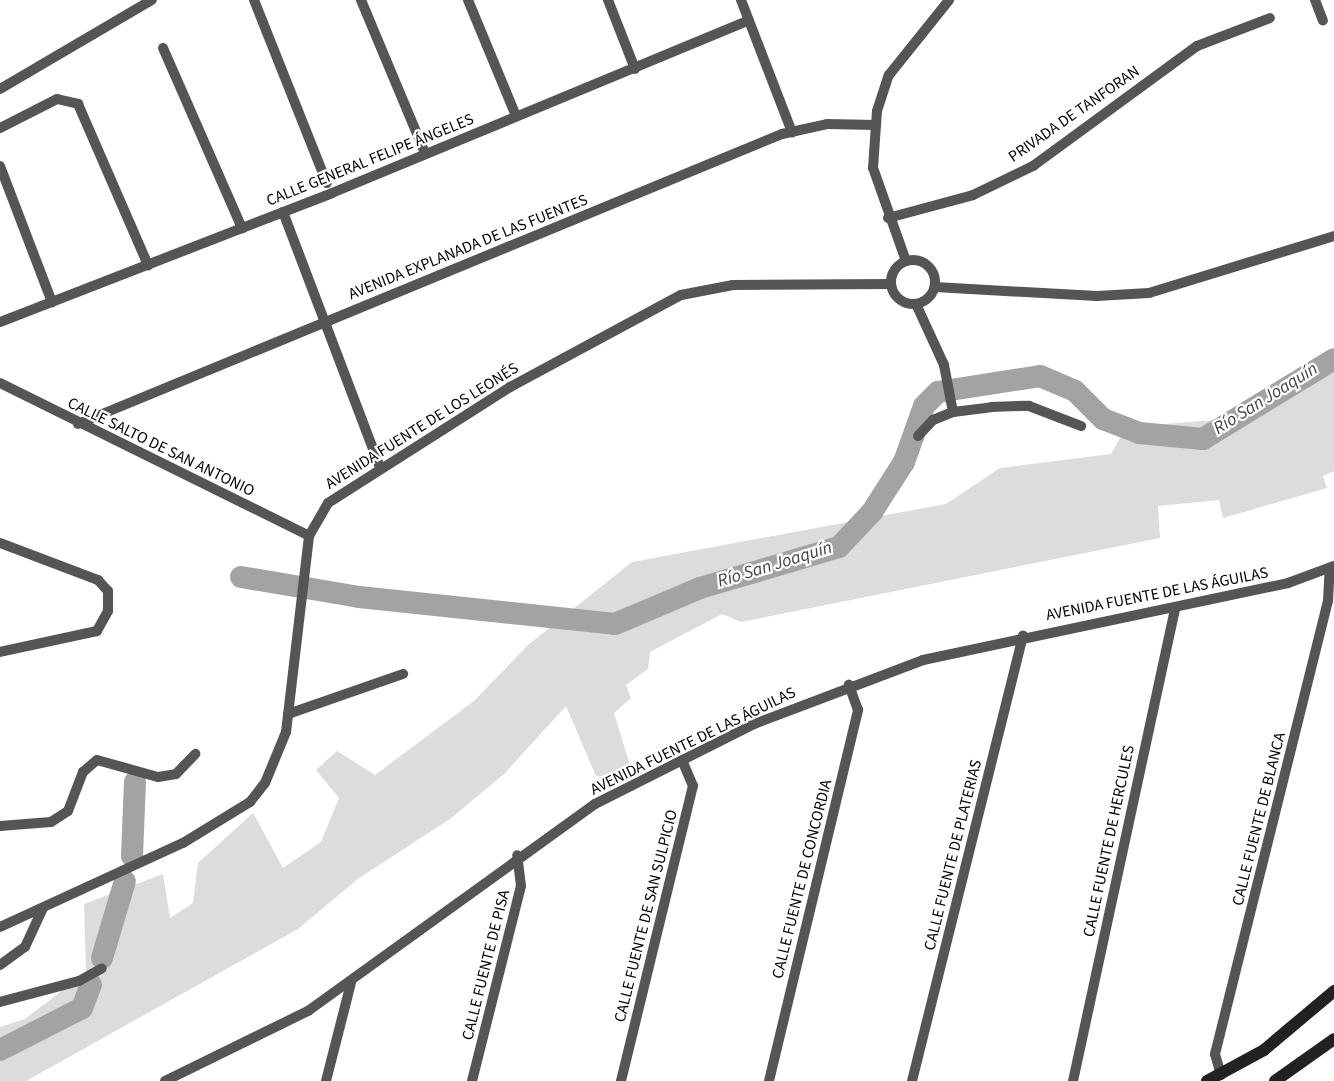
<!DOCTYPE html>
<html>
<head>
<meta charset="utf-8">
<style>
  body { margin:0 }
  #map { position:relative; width:1334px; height:1081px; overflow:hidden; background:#fff; font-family:"Source Sans 3",sans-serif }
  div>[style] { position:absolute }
  .green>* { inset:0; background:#dcdcdc }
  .river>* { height:22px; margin:-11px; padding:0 11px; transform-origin:11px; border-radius:11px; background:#a3a3a3 }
  .minor>* { height:10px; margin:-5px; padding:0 5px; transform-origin:5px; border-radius:5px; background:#555 }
  .minor>.ring { margin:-5px; padding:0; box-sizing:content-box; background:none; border:10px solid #555; border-radius:50% }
  .secondary>* { height:12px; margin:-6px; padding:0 6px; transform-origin:6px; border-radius:6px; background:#222 }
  span { translate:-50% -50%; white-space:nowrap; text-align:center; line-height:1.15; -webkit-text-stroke:4.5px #fff; paint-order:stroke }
  .street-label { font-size:16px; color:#000 }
  .water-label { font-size:18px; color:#444; font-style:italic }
</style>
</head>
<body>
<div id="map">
  <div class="green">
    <div style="clip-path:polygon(1334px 356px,1334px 471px,1323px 476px,1327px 488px,1223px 518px,1219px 500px,1158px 506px,1160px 538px,741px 622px,722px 614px,650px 652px,648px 669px,626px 685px,631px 698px,614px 713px,633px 775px,596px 776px,566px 706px,504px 774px,450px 819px,359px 878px,298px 929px,26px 1081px,0 1081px,0 1027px,25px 1019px,86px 972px,84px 904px,163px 874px,170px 918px,193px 903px,198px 863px,253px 813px,283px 868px,321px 842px,339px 798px,316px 770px,337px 751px,375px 775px,474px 701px,528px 645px,632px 562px,946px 504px,1000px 468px,1111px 454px,1126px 427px,1229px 419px,1316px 362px)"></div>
  </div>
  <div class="river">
    <div style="left:241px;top:577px;width:120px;rotate:9.6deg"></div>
    <div style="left:359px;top:597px;width:257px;rotate:6deg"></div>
    <div style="left:615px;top:624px;width:92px;rotate:-23deg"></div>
    <div style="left:700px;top:588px;width:145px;rotate:-16.4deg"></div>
    <div style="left:839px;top:547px;width:48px;rotate:-46.7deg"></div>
    <div style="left:872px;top:512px;width:59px;rotate:-57.4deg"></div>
    <div style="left:904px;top:462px;width:59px;rotate:-70.3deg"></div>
    <div style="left:924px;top:406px;width:20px;rotate:-45deg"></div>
    <div style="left:938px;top:392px;width:103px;rotate:-8.9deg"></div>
    <div style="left:1040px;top:376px;width:38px;rotate:23deg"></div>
    <div style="left:1075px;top:391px;width:40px;rotate:45deg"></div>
    <div style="left:1103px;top:419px;width:39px;rotate:21deg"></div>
    <div style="left:1139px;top:433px;width:64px;rotate:5.4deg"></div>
    <div style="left:1203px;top:439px;width:153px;rotate:-31.4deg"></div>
    <div style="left:132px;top:856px;width:74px;rotate:-87.7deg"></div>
    <div style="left:102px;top:958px;width:80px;rotate:-73.4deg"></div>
    <div style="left:0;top:1050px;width:92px;rotate:-27.1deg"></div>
    <div style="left:82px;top:1008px;width:25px;rotate:-69deg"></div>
  </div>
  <div class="minor">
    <div style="left:254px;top:0;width:197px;rotate:68.3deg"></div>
    <div style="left:361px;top:0;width:166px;rotate:67.3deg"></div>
    <div style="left:468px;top:0;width:126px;rotate:67.5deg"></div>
    <div style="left:608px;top:0;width:74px;rotate:68.6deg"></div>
    <div style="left:741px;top:0;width:142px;rotate:68.9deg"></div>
    <div style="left:1315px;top:0;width:22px;rotate:69deg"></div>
    <div style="left:163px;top:48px;width:197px;rotate:66.3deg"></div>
    <div style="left:0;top:89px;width:176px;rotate:-30.4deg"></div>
    <div style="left:0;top:128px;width:64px;rotate:-27deg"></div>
    <div style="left:57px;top:99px;width:22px;rotate:13deg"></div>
    <div style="left:78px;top:104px;width:176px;rotate:66.5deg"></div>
    <div style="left:0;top:166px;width:146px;rotate:69.1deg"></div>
    <div style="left:283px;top:212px;width:274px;rotate:69.2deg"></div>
    <div style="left:888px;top:218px;width:88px;rotate:-15.1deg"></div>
    <div style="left:973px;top:195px;width:67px;rotate:-25.8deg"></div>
    <div style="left:1033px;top:166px;width:203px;rotate:-36.2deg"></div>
    <div style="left:1197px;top:46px;width:78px;rotate:-21deg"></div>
    <div class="ring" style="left:891px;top:260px;width:34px;height:34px"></div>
    <div style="left:906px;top:261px;width:99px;rotate:-109.5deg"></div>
    <div style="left:873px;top:168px;width:57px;rotate:-86deg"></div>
    <div style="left:877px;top:111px;width:38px;rotate:-72deg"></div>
    <div style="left:889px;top:75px;width:96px;rotate:-51.3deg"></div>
    <div style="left:935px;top:287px;width:162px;rotate:3.2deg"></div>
    <div style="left:1097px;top:296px;width:52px;rotate:-3.3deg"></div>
    <div style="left:1149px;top:293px;width:194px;rotate:-17.1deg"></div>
    <div style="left:916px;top:304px;width:67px;rotate:65.3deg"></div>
    <div style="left:944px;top:365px;width:48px;rotate:79.2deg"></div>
    <div style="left:0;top:322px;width:356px;rotate:-21.2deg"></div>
    <div style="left:332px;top:193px;width:451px;rotate:-22.5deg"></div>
    <div style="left:0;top:383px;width:345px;rotate:26.3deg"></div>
    <div style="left:78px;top:424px;width:761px;rotate:-22.39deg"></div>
    <div style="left:782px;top:134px;width:46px;rotate:-12.5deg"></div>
    <div style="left:827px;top:124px;width:49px;rotate:1.2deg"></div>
    <div style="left:918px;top:436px;width:22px;rotate:-47deg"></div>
    <div style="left:933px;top:420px;width:22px;rotate:-22deg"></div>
    <div style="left:953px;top:412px;width:38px;rotate:-7deg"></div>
    <div style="left:991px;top:407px;width:38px;rotate:-2deg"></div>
    <div style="left:1029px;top:406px;width:56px;rotate:21deg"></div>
    <div style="left:0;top:543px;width:105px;rotate:20.7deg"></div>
    <div style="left:98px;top:580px;width:15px;rotate:48deg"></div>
    <div style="left:108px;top:591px;width:20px;rotate:90deg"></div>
    <div style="left:108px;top:611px;width:23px;rotate:119deg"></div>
    <div style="left:97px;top:631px;width:99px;rotate:167.8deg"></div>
    <div style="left:288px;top:714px;width:122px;rotate:-19.2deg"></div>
    <div style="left:0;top:826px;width:51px;rotate:-4.5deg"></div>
    <div style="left:51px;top:822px;width:20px;rotate:-33deg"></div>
    <div style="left:68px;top:811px;width:42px;rotate:-69deg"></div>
    <div style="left:83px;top:772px;width:18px;rotate:-41deg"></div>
    <div style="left:97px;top:760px;width:63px;rotate:15.6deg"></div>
    <div style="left:158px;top:777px;width:18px;rotate:-9deg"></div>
    <div style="left:176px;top:774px;width:28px;rotate:-46deg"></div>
    <div style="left:0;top:927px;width:201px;rotate:-24.7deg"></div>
    <div style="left:183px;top:843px;width:79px;rotate:-31.5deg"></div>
    <div style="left:250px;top:802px;width:24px;rotate:-52deg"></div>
    <div style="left:265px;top:783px;width:55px;rotate:-67.6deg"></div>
    <div style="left:286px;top:732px;width:197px;rotate:-83.3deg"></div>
    <div style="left:309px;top:536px;width:38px;rotate:-60deg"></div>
    <div style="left:328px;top:503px;width:216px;rotate:-32.5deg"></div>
    <div style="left:510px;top:387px;width:194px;rotate:-28.3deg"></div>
    <div style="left:681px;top:295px;width:53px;rotate:-10.9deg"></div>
    <div style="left:733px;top:285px;width:158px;rotate:-0.4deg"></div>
    <div style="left:0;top:965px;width:31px;rotate:-36deg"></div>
    <div style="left:25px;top:947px;width:43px;rotate:-65.2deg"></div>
    <div style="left:0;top:1002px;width:82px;rotate:-14.9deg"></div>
    <div style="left:79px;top:981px;width:26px;rotate:-29deg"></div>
    <div style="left:1221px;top:1075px;width:22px;rotate:-106deg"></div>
    <div style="left:1215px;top:1054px;width:467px;rotate:-76deg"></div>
    <div style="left:1328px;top:601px;width:33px;rotate:-87deg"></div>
    <div style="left:165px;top:1081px;width:159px;rotate:-26.1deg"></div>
    <div style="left:308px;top:1011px;width:354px;rotate:-35.8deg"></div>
    <div style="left:595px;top:804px;width:178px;rotate:-26.7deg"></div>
    <div style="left:754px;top:724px;width:181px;rotate:-20.7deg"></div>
    <div style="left:923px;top:660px;width:373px;rotate:-11.9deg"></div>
    <div style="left:1288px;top:583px;width:49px;rotate:-20.3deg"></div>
    <div style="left:326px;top:1081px;width:101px;rotate:-75.7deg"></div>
    <div style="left:472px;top:1081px;width:201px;rotate:-75.9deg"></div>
    <div style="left:521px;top:886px;width:31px;rotate:-97deg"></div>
    <div style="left:621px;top:1081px;width:304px;rotate:-76.3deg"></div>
    <div style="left:693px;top:786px;width:28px;rotate:-113deg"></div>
    <div style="left:769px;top:1081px;width:382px;rotate:-76.5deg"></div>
    <div style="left:858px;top:710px;width:27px;rotate:-110deg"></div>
    <div style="left:912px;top:1081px;width:459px;rotate:-76deg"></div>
    <div style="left:1073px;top:1081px;width:484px;rotate:-77.8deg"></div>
  </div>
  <div class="secondary">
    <div style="left:1207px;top:1081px;width:65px;rotate:-28.5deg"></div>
    <div style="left:1264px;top:1050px;width:92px;rotate:-40.1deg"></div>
    <div style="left:1275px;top:1081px;width:72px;rotate:-35.4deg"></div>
  </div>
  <div class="street-label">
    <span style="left:1074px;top:114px;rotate:-35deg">PRIVADA DE TANFORAN</span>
    <span style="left:370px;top:160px;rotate:-22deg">CALLE GENERAL FELIPE ÁNGELES</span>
    <span style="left:468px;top:247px;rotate:-22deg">AVENIDA EXPLANADA DE LAS FUENTES</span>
    <span style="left:422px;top:426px;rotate:-32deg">AVENIDA FUENTE DE LOS LEONÉS</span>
    <span style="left:161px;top:447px;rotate:26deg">CALLE SALTO DE SAN ANTONIO</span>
    <span style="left:1157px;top:594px;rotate:-11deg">AVENIDA FUENTE DE LAS ÁGUILAS</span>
    <span style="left:693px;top:741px;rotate:-26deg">AVENIDA FUENTE DE LAS ÁGUILAS</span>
    <span style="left:1259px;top:819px;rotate:-76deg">CALLE FUENTE DE BLANCA</span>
    <span style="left:1109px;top:841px;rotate:-78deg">CALLE FUENTE DE HERCULES</span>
    <span style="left:953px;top:855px;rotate:-76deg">CALLE FUENTE DE PLATERIAS</span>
    <span style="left:802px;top:879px;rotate:-76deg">CALLE FUENTE DE CONCORDIA</span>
    <span style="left:646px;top:916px;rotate:-76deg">CALLE FUENTE DE SAN SULPICIO</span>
    <span style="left:486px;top:965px;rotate:-76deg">CALLE FUENTE DE PISA</span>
  </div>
  <div class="water-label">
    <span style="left:1266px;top:399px;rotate:-32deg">Río San Joaquín</span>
    <span style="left:775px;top:565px;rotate:-17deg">Río San Joaquín</span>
  </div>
</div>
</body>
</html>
